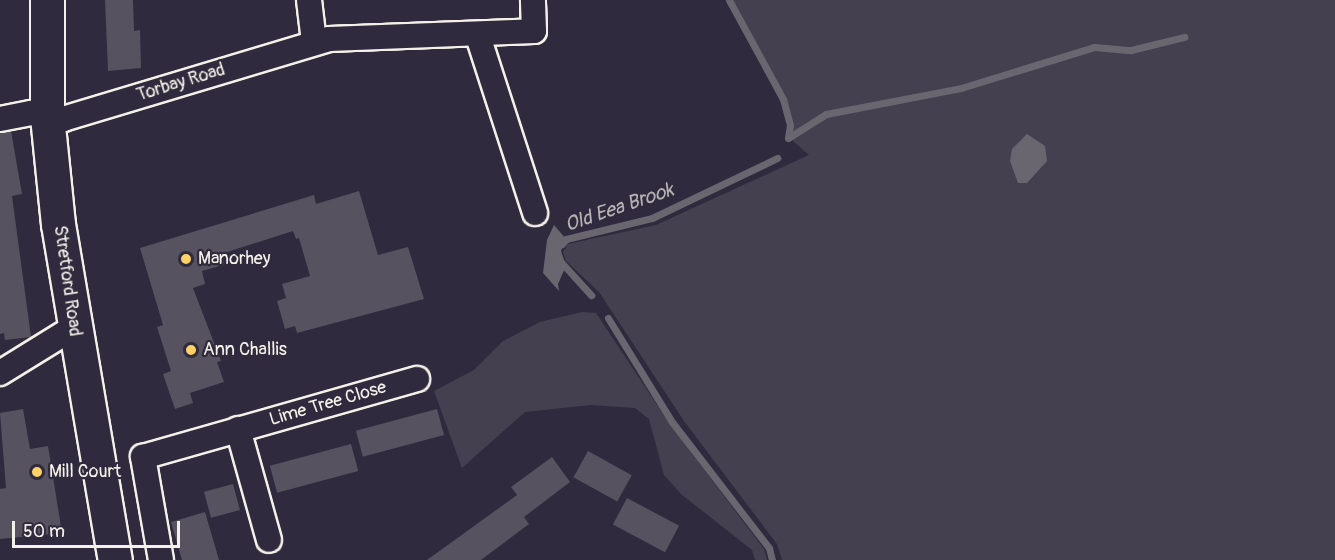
<!DOCTYPE html>
<html>
<head>
<meta charset="utf-8">
<style>
  body { margin:0 }
  #map { position:relative; width:1335px; height:560px; overflow:hidden; background:#2f2a3d; font-family:Pangolin,sans-serif }
  div>[style] { position:absolute }
  .green>* { inset:0; background:#454050 }
  .water>* { inset:0; background:#6a6670 }
  .stream>* { height:7px; margin:-3.5px; padding:0 3.5px; transform-origin:3.5px; border-radius:3.5px; background:#6a6670 }
  .building>* { inset:0; background:#56525f; transform-origin:0 0 }
  .roads { filter:drop-shadow(2px 0 #f4f1e8) drop-shadow(-2px 0 #f4f1e8) drop-shadow(0 2px #f4f1e8) drop-shadow(0 -2px #f4f1e8) }
  .street>* { height:24px; margin:-12px; padding:0 12px; transform-origin:12px; border-radius:12px; background:#2f2a3d }
  .secondary>* { height:33px; margin:-16.5px; padding:0 16.5px; transform-origin:16.5px; border-radius:16.5px; background:#2f2a3d }
  .dots>* { width:16px; height:16px; translate:-50% -50%; box-sizing:border-box; border:3px solid #2f2a3d; border-radius:50% }
  span { translate:-50% -50%; white-space:nowrap; text-align:center; line-height:1.15; -webkit-text-stroke:4.5px #2f2a3d; paint-order:stroke }
  .street-label { font-size:18px; color:#f4f1e8 }
  .poi-label { font-size:18px; color:#f4f1e8 }
  .left { translate:0 -50%; text-align:left }
  .water-label { font-size:20px; color:#b6b2b2; font-style:italic }
  .scale { position:absolute; left:12px; top:521px; width:168px; height:27px; box-sizing:border-box; border:3px solid #f4f1e8; border-top:0; padding-left:8px; font-size:18px; line-height:21px; white-space:nowrap; color:#f4f1e8; -webkit-text-stroke:4px #2f2a3d; paint-order:stroke }
</style>
</head>
<body>
<div id="map">
  <div class="green">
    <div style="clip-path:polygon(729px 0,1335px 0,1335px 560px,782px 560px,777px 544px,684px 421px,599px 292px,566px 261px,563px 252px,568px 244px,656px 225px,809px 155px,793px 141px,783px 99px)"></div>
    <div style="clip-path:polygon(582px 312px,596px 313px,671px 426px,764px 549px,767px 560px,755px 560px,752px 550px,681px 494px,664px 475px,649px 419px,635px 408px,591px 405px,525px 412px,462px 468px,434px 391px,474px 370px,503px 341px,540px 322px)"></div>
  </div>
  <div class="water">
    <div style="clip-path:polygon(1027px 134px,1045px 146px,1047px 161px,1027px 183px,1018px 183px,1010px 161px,1012px 149px)"></div>
    <div style="clip-path:polygon(554px 225px,566px 239px,561px 251px,566px 266px,558px 284px,559px 291px,543px 273px,547px 240px)"></div>
  </div>
  <div class="stream">
    <div style="left:729px;top:0;width:113px;rotate:61.4deg"></div>
    <div style="left:783px;top:99px;width:27px;rotate:75deg"></div>
    <div style="left:790px;top:125px;width:13px;rotate:99deg"></div>
    <div style="left:788px;top:138px;width:45px;rotate:-32.3deg"></div>
    <div style="left:826px;top:114px;width:137px;rotate:-10.9deg"></div>
    <div style="left:961px;top:88px;width:139px;rotate:-17.1deg"></div>
    <div style="left:1094px;top:47px;width:37px;rotate:5deg"></div>
    <div style="left:1131px;top:50px;width:55px;rotate:-13.8deg"></div>
    <div style="left:562px;top:244px;width:6px;rotate:-51deg"></div>
    <div style="left:566px;top:239px;width:89px;rotate:-13.7deg"></div>
    <div style="left:652px;top:218px;width:139px;rotate:-25.6deg"></div>
    <div style="left:561px;top:262px;width:45px;rotate:47.7deg"></div>
    <div style="left:608px;top:318px;width:122px;rotate:58.4deg"></div>
    <div style="left:672px;top:422px;width:159px;rotate:52.4deg"></div>
    <div style="left:769px;top:548px;width:12px;rotate:76deg"></div>
  </div>
  <div class="building">
    <div style="clip-path:polygon(105px 0,133px 0,134px 31px,140px 30px,141px 68px,108px 71px)"></div>
    <div style="clip-path:polygon(11px 131px,22px 194px,12px 196px,31px 337px,5px 340px,4px 333px,0 334px,0 133px)"></div>
    <div style="clip-path:polygon(359px 191px,378px 255px,408px 247px,424px 299px,297px 333px,295px 326px,285px 329px,277px 301px,286px 298px,282px 284px,310px 276px,299px 238px,296px 239px,293px 231px,227px 252px,230px 263px,202px 271px,205px 284px,193px 288px,221px 361px,217px 362px,224px 382px,190px 393px,193px 403px,175px 409px,163px 374px,171px 371px,157px 327px,163px 325px,140px 248px,314px 195px,316px 204px)"></div>
    <div style="clip-path:polygon(23px 409px,30px 449px,48px 446px,62px 533px,0 539px,0 489px,6px 488px,0 413px)"></div>
    <div style="left:437px;top:409px;width:27px;height:84px;rotate:75deg"></div>
    <div style="left:351px;top:444px;width:28px;height:84px;rotate:75deg"></div>
    <div style="left:588px;top:451px;width:50px;height:30px;rotate:29deg"></div>
    <div style="clip-path:polygon(552px 457px,570px 482px,524px 517px,529px 524px,481px 560px,427px 560px,517px 495px,511px 487px)"></div>
    <div style="left:233px;top:484px;width:27px;height:30px;rotate:75deg"></div>
    <div style="left:627px;top:498px;width:59px;height:30px;rotate:28deg"></div>
    <div style="clip-path:polygon(205px 512px,219px 560px,182px 560px,171px 522px)"></div>
  </div>
  <div class="roads">
    <div class="street">
      <div style="left:309px;top:0;width:42px;rotate:83.2deg"></div>
      <div style="left:478px;top:36px;width:186px;rotate:72.1deg"></div>
      <div style="left:0;top:119px;width:32px;rotate:-11deg"></div>
      <div style="left:31px;top:113px;width:33px;rotate:11deg"></div>
      <div style="left:63px;top:119px;width:278px;rotate:-16.7deg"></div>
      <div style="left:329px;top:39px;width:205px;rotate:-2.2deg"></div>
      <div style="left:534px;top:31px;width:31px;rotate:-92deg"></div>
      <div style="left:0;top:373px;width:86px;rotate:-31.7deg"></div>
      <div style="left:238px;top:429px;width:115px;rotate:74.4deg"></div>
      <div style="left:161px;top:560px;width:105px;rotate:-99.9deg"></div>
      <div style="left:143px;top:457px;width:285px;rotate:-15.9deg"></div>
    </div>
    <div class="secondary">
      <div style="left:47px;top:0;width:116px;rotate:90deg"></div>
      <div style="left:47px;top:116px;width:109px;rotate:84.2deg"></div>
      <div style="left:58px;top:224px;width:341px;rotate:80.4deg"></div>
    </div>
  </div>
  <div class="dots">
    <div style="left:186px;top:259px;background:#ffd166"></div>
    <div style="left:191px;top:350px;background:#ffd166"></div>
    <div style="left:37px;top:472px;background:#ffd166"></div>
  </div>
  <div class="street-label">
    <span style="left:181px;top:83px;rotate:-17deg">Torbay Road</span>
    <span style="left:67px;top:281px;rotate:82deg">Stretford Road</span>
    <span style="left:328px;top:404px;rotate:-16deg">Lime Tree Close</span>
  </div>
  <div class="poi-label">
    <span class="left" style="left:198px;top:259px">Manorhey</span>
    <span class="left" style="left:203px;top:350px">Ann Challis</span>
    <span class="left" style="left:49px;top:472px">Mill Court</span>
  </div>
  <div class="water-label">
    <span style="left:619px;top:207px;rotate:-19deg">Old Eea Brook</span>
  </div>
  <div class="scale">50 m</div>
</div>
</body>
</html>
